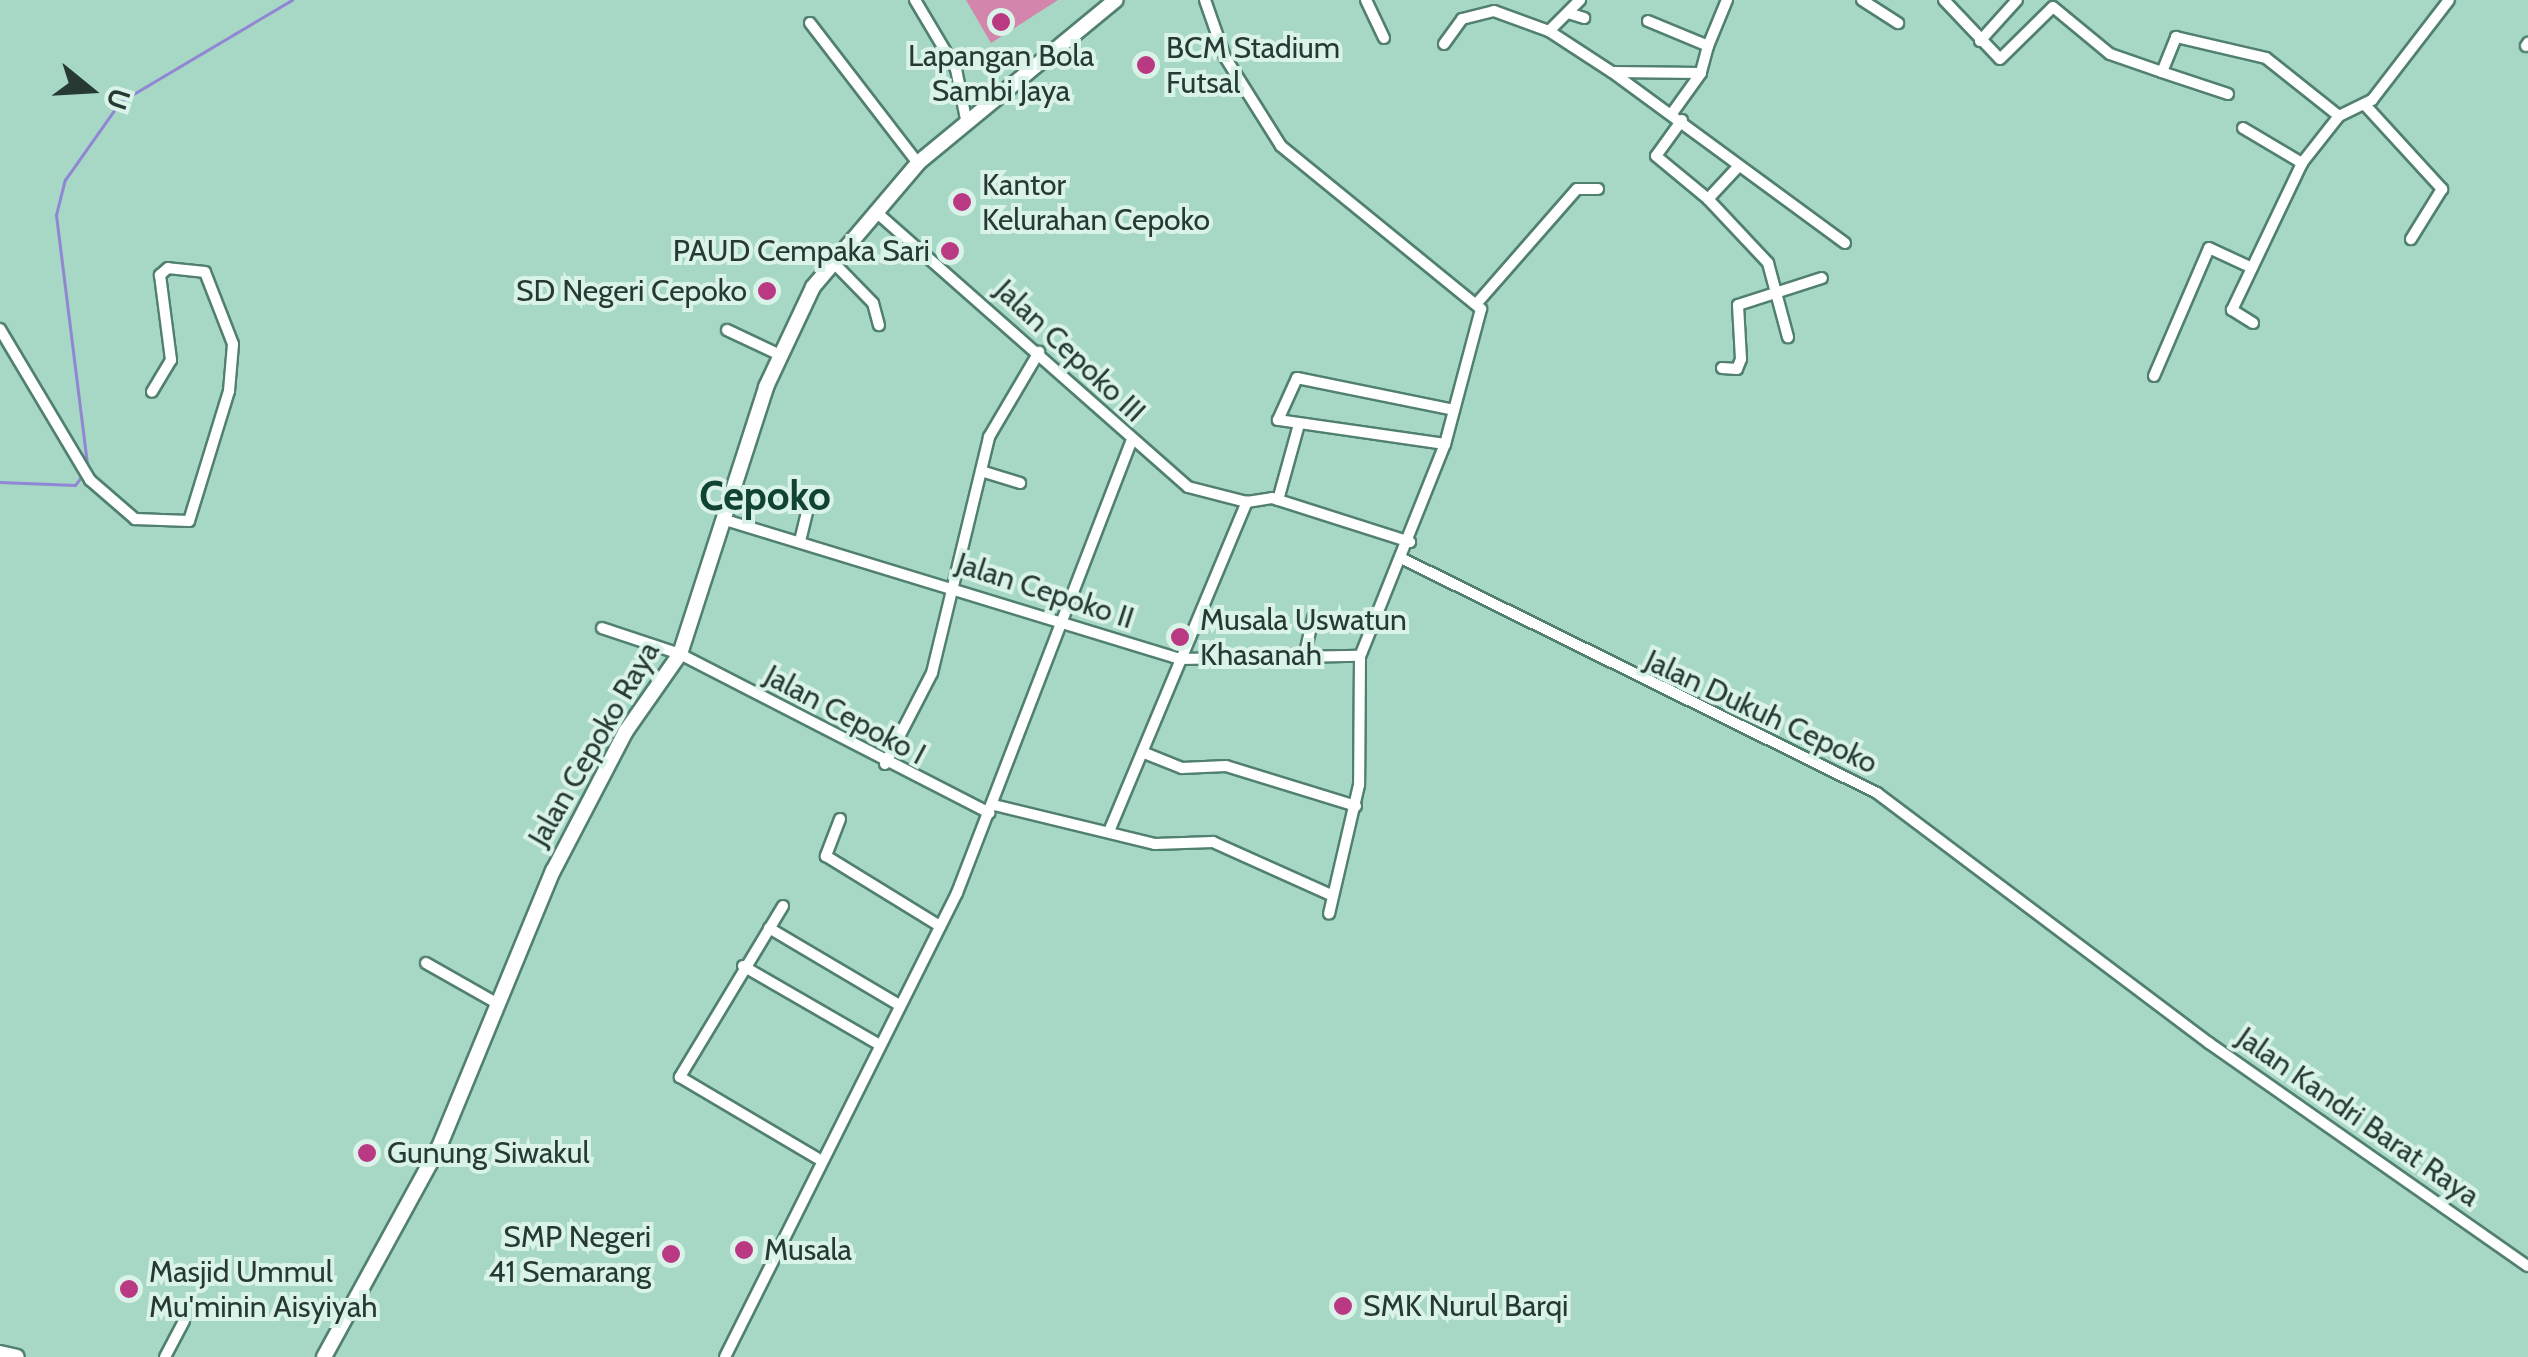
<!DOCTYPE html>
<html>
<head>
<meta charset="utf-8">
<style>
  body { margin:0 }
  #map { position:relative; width:2528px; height:1357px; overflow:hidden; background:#a6d8c5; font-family:Cabin,sans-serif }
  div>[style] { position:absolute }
  .green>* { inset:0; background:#d385ab }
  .stream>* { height:2.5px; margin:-1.25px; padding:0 1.25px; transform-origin:1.25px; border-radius:1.25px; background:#9186d3 }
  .roads { filter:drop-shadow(2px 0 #51806f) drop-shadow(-2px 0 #51806f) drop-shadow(0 2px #51806f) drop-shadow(0 -2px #51806f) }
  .street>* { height:10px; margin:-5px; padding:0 5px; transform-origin:5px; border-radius:5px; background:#fff }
  .secondary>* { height:14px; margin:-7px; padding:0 7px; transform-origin:7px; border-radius:7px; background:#fff }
  .dots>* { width:28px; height:28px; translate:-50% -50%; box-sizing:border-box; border:5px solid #daf3e8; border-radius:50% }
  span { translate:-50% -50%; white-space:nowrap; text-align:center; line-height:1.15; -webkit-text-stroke:8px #daf3e8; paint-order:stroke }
  .poi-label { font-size:30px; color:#263a33 }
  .left { translate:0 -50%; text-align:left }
  .right { translate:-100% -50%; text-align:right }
  .street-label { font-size:30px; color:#263a33 }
  .district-label { font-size:40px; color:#114334; font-weight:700 }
  .north { position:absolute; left:40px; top:40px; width:100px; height:100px; -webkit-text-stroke:8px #daf3e8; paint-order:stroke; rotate:108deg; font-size:28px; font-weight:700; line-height:40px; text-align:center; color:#263a33 }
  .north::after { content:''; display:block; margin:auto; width:35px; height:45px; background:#263a33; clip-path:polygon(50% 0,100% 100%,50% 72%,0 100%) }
</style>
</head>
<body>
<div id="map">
  <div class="green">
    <div style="clip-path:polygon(966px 0,1058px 0,991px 43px)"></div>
  </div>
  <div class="stream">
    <div style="left:87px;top:464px;width:251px;rotate:-97.1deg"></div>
    <div style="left:56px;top:215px;width:36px;rotate:-76deg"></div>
    <div style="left:65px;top:180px;width:95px;rotate:-54.8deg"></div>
    <div style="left:120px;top:102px;width:200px;rotate:-30.7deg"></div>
    <div style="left:0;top:482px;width:75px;rotate:2.3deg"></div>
    <div style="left:75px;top:485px;width:11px;rotate:-52deg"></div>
  </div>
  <div class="roads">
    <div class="street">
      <div style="left:915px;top:0;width:80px;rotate:59.3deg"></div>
      <div style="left:956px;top:69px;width:56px;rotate:78.7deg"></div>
      <div style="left:1205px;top:0;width:60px;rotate:70.7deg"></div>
      <div style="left:1225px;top:57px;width:105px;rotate:57.8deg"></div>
      <div style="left:1281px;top:146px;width:258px;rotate:39.2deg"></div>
      <div style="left:1481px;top:309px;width:140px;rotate:104.9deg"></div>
      <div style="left:1445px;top:444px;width:228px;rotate:111.8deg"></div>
      <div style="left:1360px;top:656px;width:129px;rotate:90.4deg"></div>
      <div style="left:1359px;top:785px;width:132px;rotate:103.1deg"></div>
      <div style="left:1366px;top:0;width:42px;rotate:64.7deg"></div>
      <div style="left:1862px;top:0;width:43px;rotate:32.6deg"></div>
      <div style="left:1944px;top:0;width:81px;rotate:46.5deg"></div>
      <div style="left:2000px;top:59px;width:74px;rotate:-44.5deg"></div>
      <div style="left:2053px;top:7px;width:74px;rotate:39.5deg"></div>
      <div style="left:2110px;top:54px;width:55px;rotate:19.1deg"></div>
      <div style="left:1568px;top:13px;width:17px;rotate:17deg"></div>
      <div style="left:1648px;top:21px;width:65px;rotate:22.6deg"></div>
      <div style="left:1708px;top:46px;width:50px;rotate:-67.6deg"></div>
      <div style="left:810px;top:23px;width:177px;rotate:52.4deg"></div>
      <div style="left:1549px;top:31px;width:44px;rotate:-45deg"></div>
      <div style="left:1980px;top:41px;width:55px;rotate:-47.9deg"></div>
      <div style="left:1444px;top:44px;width:31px;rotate:-54deg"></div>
      <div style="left:1462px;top:19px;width:33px;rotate:-14deg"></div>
      <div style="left:1494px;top:11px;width:59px;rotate:20deg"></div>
      <div style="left:1549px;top:31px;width:75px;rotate:33.1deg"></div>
      <div style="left:1708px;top:46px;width:28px;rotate:105deg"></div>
      <div style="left:1701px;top:73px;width:89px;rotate:-179.4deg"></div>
      <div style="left:1612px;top:72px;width:289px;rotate:36.3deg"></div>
      <div style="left:2526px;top:46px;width:4px;rotate:-56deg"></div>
      <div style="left:2228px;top:94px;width:70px;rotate:-161.6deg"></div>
      <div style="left:2162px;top:72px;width:38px;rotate:-68deg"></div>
      <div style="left:2176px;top:37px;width:92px;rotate:13.1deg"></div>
      <div style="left:2266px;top:58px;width:93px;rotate:38.5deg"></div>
      <div style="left:2366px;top:106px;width:113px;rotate:47.5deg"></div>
      <div style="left:2442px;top:189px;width:59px;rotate:121.8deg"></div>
      <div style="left:1673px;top:112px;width:48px;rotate:-54.3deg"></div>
      <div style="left:1682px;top:120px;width:44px;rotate:125.8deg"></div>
      <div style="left:1656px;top:156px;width:67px;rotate:39.6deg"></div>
      <div style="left:2243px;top:128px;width:69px;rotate:30.7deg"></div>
      <div style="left:1736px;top:169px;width:41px;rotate:133deg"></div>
      <div style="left:1708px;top:199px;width:88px;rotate:46.8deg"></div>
      <div style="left:1768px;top:263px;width:77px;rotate:74.9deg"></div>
      <div style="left:875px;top:211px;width:417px;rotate:41.4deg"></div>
      <div style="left:1188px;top:487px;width:61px;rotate:14.3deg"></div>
      <div style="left:1247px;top:502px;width:25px;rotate:-9deg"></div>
      <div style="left:1272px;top:498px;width:145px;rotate:17.7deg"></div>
      <div style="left:831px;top:260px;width:60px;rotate:45.7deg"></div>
      <div style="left:873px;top:303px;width:23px;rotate:75deg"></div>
      <div style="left:1478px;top:302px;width:150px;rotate:-48.8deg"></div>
      <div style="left:1577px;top:189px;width:21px"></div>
      <div style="left:2253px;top:323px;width:25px;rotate:-148deg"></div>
      <div style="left:2232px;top:310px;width:163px;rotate:-64.5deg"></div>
      <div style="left:2302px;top:163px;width:60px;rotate:-51.8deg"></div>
      <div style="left:2339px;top:116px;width:37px;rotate:-26deg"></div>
      <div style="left:2372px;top:100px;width:126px;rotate:-52.4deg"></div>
      <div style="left:0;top:329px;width:176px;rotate:59.2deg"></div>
      <div style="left:90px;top:480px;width:60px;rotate:40.9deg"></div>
      <div style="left:135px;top:519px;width:54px;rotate:2.1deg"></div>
      <div style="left:189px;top:521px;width:136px;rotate:-72.9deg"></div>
      <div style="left:229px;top:391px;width:47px;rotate:-85.1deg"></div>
      <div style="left:233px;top:344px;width:77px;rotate:-111.3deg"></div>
      <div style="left:205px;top:272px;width:37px;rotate:-174deg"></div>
      <div style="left:168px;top:268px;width:11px;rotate:139deg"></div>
      <div style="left:160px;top:275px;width:86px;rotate:82.6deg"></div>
      <div style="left:171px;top:360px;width:37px;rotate:121deg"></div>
      <div style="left:727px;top:330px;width:59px;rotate:25.3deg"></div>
      <div style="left:1722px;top:368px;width:15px;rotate:4deg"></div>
      <div style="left:1737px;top:369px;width:11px;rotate:-68deg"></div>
      <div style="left:1741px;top:359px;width:54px;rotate:-93.2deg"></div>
      <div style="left:1738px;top:305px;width:88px;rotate:-17.8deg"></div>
      <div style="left:2154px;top:376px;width:139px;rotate:-66.7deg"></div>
      <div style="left:2209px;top:248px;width:47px;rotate:24.9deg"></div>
      <div style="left:1445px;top:444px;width:169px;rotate:-171.8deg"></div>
      <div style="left:1278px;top:420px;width:46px;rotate:-65.7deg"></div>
      <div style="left:1297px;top:378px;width:160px;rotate:11.5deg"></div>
      <div style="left:981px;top:471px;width:41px;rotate:17.1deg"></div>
      <div style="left:1278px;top:500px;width:75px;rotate:-74.5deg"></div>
      <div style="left:722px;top:519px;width:479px;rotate:17deg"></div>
      <div style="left:1180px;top:659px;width:180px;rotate:-1deg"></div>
      <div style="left:800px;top:541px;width:42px;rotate:-76.3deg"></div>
      <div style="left:810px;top:500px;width:14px;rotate:-17deg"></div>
      <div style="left:1403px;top:559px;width:529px;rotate:26.27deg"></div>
      <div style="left:1877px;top:793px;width:416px;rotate:37deg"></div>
      <div style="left:2209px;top:1043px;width:389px;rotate:35deg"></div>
      <div style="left:602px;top:628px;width:82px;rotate:18.4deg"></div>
      <div style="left:680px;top:654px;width:348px;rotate:27.2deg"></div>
      <div style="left:1305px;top:653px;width:37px;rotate:-77deg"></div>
      <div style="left:1147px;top:754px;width:38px;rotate:22deg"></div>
      <div style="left:1182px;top:768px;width:44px;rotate:-2.6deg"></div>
      <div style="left:1226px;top:766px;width:136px;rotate:17.1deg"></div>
      <div style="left:885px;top:764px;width:102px;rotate:-62.7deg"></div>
      <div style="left:932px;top:673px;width:243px;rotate:-76.4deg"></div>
      <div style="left:989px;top:437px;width:99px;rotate:-59.5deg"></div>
      <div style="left:994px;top:805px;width:166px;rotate:13.6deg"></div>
      <div style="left:1155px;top:844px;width:58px;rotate:-2deg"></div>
      <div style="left:1213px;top:842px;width:129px;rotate:24.2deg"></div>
      <div style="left:840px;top:819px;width:40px;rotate:111deg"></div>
      <div style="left:826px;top:856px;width:134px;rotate:31.6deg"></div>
      <div style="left:1110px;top:829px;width:355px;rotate:-67.3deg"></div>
      <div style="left:783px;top:906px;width:200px;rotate:121.1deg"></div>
      <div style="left:680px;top:1077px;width:159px;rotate:30.6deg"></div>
      <div style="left:769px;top:928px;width:151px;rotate:30.6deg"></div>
      <div style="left:426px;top:963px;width:77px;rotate:29.6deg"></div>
      <div style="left:743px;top:966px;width:156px;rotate:30deg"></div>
      <div style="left:165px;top:1357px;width:41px;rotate:-62.2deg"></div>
      <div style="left:725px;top:1357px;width:519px;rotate:-63.43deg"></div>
      <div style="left:957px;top:893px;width:484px;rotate:-68.9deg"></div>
    </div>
    <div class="secondary">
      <div style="left:0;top:1353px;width:17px;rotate:13deg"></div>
      <div style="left:324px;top:1357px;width:239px;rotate:-61.3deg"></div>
      <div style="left:439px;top:1147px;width:299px;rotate:-67.6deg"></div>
      <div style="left:553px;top:871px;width:158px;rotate:-62.5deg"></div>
      <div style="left:626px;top:731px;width:94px;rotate:-55deg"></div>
      <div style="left:680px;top:654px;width:281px;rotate:-72.1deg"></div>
      <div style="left:766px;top:387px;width:110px;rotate:-64.8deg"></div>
      <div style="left:813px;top:287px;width:162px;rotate:-49.7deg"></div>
      <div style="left:918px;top:163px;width:256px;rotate:-39.5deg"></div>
    </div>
  </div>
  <div class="dots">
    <div style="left:1001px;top:22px;background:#ba3983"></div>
    <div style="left:1146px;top:65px;background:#ba3983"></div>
    <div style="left:962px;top:202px;background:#ba3983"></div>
    <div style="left:950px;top:251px;background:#ba3983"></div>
    <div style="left:767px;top:291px;background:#ba3983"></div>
    <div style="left:1180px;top:637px;background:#ba3983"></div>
    <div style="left:367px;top:1153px;background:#ba3983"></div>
    <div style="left:744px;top:1250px;background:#ba3983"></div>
    <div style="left:671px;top:1254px;background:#ba3983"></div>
    <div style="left:129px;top:1289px;background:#ba3983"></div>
    <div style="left:1343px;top:1306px;background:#ba3983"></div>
  </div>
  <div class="poi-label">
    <span class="left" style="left:1166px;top:65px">BCM Stadium<br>Futsal</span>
    <span style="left:1001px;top:73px">Lapangan Bola<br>Sambi Jaya</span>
    <span class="left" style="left:982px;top:202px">Kantor<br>Kelurahan Cepoko</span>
    <span class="right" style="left:930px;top:251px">PAUD Cempaka Sari</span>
    <span class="right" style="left:747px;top:291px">SD Negeri Cepoko</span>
    <span class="left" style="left:1200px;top:637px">Musala Uswatun<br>Khasanah</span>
    <span class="left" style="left:387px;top:1153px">Gunung Siwakul</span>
    <span class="right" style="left:651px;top:1254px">SMP Negeri<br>41 Semarang</span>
    <span class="left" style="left:764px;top:1250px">Musala</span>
    <span class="left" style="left:149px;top:1289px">Masjid Ummul<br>Mu'minin Aisyiyah</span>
    <span class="left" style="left:1363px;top:1306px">SMK Nurul Barqi</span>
  </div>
  <div class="street-label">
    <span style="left:1070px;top:351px;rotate:43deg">Jalan Cepoko III</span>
    <span style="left:1045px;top:591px;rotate:18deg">Jalan Cepoko II</span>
    <span style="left:1761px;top:712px;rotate:25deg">Jalan Dukuh Cepoko</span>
    <span style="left:845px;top:715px;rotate:28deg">Jalan Cepoko I</span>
    <span style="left:594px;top:744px;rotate:-60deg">Jalan Cepoko Raya</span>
    <span style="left:2358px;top:1117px;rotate:35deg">Jalan Kandri Barat Raya</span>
  </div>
  <div class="district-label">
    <span style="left:765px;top:496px">Cepoko</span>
  </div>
  <div class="north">U</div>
</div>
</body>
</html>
